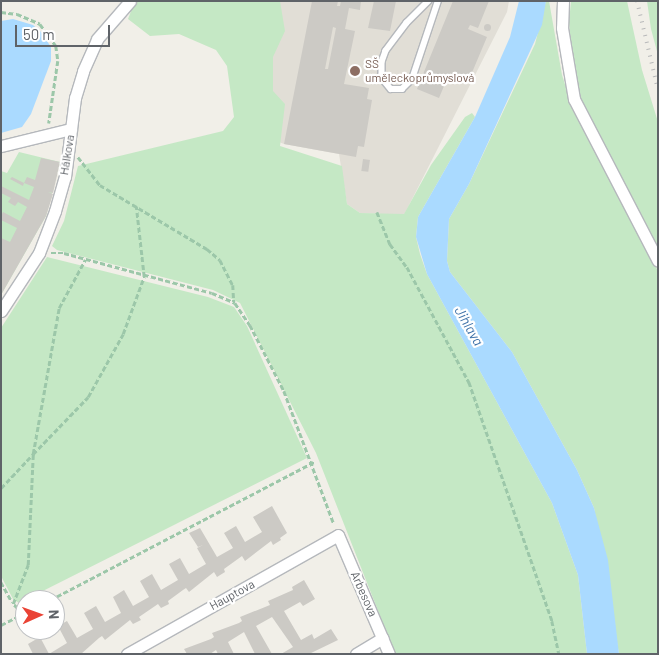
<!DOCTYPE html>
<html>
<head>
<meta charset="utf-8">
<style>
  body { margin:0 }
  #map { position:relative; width:659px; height:655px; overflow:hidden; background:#f1efe8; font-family:Barlow,sans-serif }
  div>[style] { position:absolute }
  .education>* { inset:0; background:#e1ded6 }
  .green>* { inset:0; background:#c5e8c5 }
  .water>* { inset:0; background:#aadaff }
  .building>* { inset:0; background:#cccac5; transform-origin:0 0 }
  .round { border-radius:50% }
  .path>* { height:2.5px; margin-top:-1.25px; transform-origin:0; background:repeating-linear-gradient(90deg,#9cc7a9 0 5px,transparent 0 7.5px) }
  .roads { filter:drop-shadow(1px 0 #b5b8bc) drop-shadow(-1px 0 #b5b8bc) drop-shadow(0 1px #b5b8bc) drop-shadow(0 -1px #b5b8bc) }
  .lane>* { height:5.5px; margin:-2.75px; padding:0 2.75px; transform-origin:2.75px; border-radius:2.75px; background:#fff }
  .street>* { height:11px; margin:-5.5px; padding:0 5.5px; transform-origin:5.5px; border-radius:5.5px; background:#fff }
  .rail>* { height:4px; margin-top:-2px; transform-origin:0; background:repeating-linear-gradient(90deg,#b6b7b8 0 1px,transparent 0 7px) }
  .dots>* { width:14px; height:14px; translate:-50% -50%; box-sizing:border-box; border:2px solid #fff; border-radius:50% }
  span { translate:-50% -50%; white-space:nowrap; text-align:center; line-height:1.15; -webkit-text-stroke:4.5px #fff; paint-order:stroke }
  .education-label { font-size:12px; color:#785e54 }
  .left { translate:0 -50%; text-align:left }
  .street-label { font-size:12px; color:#5f6368 }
  .water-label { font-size:14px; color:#4174aa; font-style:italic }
  .frame { position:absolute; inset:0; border:2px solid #5f6368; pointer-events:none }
  .north { position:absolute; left:15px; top:590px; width:50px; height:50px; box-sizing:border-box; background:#fff; border:1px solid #bfc1c3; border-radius:50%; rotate:88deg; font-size:14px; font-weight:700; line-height:20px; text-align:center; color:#5f6368 }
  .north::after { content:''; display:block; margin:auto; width:18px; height:22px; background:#ea4335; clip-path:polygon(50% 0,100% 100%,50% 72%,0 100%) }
  .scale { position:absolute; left:15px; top:25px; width:95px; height:22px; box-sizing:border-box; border:2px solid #5f6368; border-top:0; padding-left:6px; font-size:15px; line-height:18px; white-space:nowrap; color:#5f6368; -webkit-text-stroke:4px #fff; paint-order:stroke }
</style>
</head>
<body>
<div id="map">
  <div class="education">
    <div style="clip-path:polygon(216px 1px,509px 1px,507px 12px,404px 215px,360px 213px,347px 204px,339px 154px,284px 144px,247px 129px)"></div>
  </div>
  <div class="green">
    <div style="clip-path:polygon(135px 1px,280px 1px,285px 31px,273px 57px,273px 91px,285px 104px,280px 146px,342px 166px,347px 204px,360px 213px,404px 214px,431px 165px,465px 117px,472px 113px,475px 117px,418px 217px,416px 237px,420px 254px,427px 274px,552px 503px,578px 575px,587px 654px,395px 654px,316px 453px,240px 303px,213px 290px,57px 250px,52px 246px,64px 221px,78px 166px,223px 131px,234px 117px,227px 66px,216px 50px,179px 34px,150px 36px,128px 19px)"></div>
    <div style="clip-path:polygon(546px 1px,549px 1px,562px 75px,574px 112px,658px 271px,658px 654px,619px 654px,594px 508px,577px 470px,512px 352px,450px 272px,447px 261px,449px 219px,469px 184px,535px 44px)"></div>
    <div style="clip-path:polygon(571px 1px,627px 1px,642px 70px,658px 122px,658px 249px,575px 90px,569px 22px)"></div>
    <div style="clip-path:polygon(647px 1px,658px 1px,658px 55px,651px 29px)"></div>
    <div style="clip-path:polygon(19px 152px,60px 162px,46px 216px,1px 295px,1px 171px,7px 173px)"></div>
    <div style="clip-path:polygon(47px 257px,208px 297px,234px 307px,247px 326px,307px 458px,19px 603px,13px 599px,1px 576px,1px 328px)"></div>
  </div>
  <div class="water">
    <div style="clip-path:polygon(519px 1px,546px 1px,542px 25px,469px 184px,449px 219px,447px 261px,450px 272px,512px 352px,577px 470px,594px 508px,608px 560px,619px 654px,587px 654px,578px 575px,552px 503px,427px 274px,416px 237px,418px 217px,475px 117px,510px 37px)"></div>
    <div style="clip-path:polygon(13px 19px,33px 25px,41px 32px,51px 47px,51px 61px,31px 114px,22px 127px,1px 133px,1px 21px)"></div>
  </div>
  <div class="building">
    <div style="clip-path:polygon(evenodd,312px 1px,338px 1px,337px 6px,340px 6px,341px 1px,361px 1px,360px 10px,349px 8px,345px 29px,355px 31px,344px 84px,369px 88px,367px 99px,372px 100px,364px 147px,358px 146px,356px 157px,284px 144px,312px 1px,333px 27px,336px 28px,328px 69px,325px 69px,333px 27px)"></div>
    <div style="clip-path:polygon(374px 1px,396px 1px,390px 31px,368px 28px)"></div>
    <div style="clip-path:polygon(453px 1px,489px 1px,478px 28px,470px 25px,468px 29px,487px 37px,468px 82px,449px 74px,439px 98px,417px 89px)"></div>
    <div class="round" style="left:483.5px;top:23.5px;width:7px;height:7px"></div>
    <div style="clip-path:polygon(41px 158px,60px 162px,53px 193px,48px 192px,53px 194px,46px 216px,1px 295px,1px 238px,10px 242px,17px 228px,1px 220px,1px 216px,3px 212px,20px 221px,27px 207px,18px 202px,15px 206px,8px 202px,11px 198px,1px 193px,1px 186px,29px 200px,34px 187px,24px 183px,27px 177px,35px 180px)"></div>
    <div style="left:363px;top:159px;width:7px;height:12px;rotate:8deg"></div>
    <div style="clip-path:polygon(12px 177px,24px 183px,23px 186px,10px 179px)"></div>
    <div style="clip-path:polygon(272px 506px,287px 533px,280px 538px,281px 540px,273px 545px,271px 541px,245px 561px,242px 556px,224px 569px,225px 572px,217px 577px,214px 572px,189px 592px,186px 588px,183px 590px,168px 601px,169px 604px,161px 608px,158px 604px,139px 617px,141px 620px,133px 624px,130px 620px,105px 640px,102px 636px,99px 638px,81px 654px,49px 654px,67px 643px,58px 626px,67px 621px,77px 638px,93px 629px,84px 613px,96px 606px,105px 622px,121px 613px,113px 597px,124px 590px,133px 606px,149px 597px,140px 581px,152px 574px,161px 590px,178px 580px,169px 564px,180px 558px,189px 574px,206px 564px,197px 548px,203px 545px,198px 547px,189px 533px,200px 528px,217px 557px,233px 548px,224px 533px,236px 526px,245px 542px,262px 532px,253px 517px)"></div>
    <div style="clip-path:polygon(304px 580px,315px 599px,303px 606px,300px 602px,284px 611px,301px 640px,312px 634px,314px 639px,331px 629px,338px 640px,309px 654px,281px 654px,293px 647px,272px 617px,256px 626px,272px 654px,255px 654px,244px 632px,228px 642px,234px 654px,218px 654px,216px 650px,210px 654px,187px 654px,184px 649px,211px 639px,214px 637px,212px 633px,239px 623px,242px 621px,240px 617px,270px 605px,268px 601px,293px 590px,292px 587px)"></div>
    <div style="clip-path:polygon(40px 637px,49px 654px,33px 654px,28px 644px)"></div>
  </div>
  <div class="path">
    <div style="left:1px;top:12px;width:16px;rotate:7deg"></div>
    <div style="left:17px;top:14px;width:25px;rotate:23deg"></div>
    <div style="left:40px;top:24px;width:27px;rotate:54deg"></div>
    <div style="left:56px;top:46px;width:15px;rotate:82deg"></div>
    <div style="left:58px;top:61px;width:63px;rotate:98.3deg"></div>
    <div style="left:78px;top:157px;width:36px;rotate:52deg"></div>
    <div style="left:100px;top:185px;width:125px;rotate:30.9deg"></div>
    <div style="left:207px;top:249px;width:17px;rotate:40deg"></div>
    <div style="left:220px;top:260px;width:28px;rotate:63deg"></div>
    <div style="left:233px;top:285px;width:17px;rotate:87deg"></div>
    <div style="left:377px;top:212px;width:35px;rotate:68deg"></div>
    <div style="left:390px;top:244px;width:29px;rotate:54deg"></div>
    <div style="left:407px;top:267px;width:131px;rotate:61.7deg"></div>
    <div style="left:469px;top:382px;width:253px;rotate:70.8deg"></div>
    <div style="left:552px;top:621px;width:34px;rotate:78deg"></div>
    <div style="left:51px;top:253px;width:13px"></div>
    <div style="left:64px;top:253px;width:153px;rotate:15.1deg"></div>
    <div style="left:212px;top:293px;width:25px;rotate:23deg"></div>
    <div style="left:235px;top:303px;width:27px;rotate:56deg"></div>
    <div style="left:250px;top:325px;width:74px;rotate:62.7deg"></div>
    <div style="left:284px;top:391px;width:142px;rotate:69.4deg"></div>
    <div style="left:1px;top:488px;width:47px;rotate:-46.7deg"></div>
    <div style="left:33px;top:454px;width:148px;rotate:-79.9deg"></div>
    <div style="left:59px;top:308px;width:55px;rotate:-61.6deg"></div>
    <div style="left:1px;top:582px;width:23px;rotate:61deg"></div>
    <div style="left:50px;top:600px;width:298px;rotate:-27.6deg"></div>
    <div style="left:23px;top:614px;width:14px;rotate:-135deg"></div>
    <div style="left:13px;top:604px;width:42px;rotate:-69deg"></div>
    <div style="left:28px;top:565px;width:111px;rotate:-87.4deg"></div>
    <div style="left:33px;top:454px;width:79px;rotate:-46deg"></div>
    <div style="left:88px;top:397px;width:72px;rotate:-60.9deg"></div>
    <div style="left:123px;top:334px;width:61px;rotate:-69.8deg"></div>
    <div style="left:144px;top:277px;width:71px;rotate:-96.4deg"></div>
    <div style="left:1px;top:625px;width:27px;rotate:-27deg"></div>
  </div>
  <div class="roads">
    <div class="lane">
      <div style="left:429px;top:1px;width:31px;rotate:135deg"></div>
      <div style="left:407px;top:23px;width:35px;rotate:127deg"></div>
      <div style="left:386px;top:51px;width:12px;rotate:110deg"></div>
      <div style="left:382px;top:62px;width:16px;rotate:90deg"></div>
      <div style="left:382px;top:78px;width:14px;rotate:51deg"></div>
      <div style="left:391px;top:89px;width:11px"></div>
      <div style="left:402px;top:89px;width:14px;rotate:-45deg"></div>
      <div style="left:412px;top:79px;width:82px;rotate:-71.6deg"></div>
    </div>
    <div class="street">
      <div style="left:563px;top:1px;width:27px;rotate:92deg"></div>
      <div style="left:562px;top:28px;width:72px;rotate:80.4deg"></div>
      <div style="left:574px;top:99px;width:182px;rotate:62.6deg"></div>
      <div style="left:1px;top:146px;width:72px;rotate:-13.7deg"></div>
      <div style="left:1px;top:311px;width:69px;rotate:-56.8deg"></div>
      <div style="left:39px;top:253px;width:45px;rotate:-69.1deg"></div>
      <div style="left:55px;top:211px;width:35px;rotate:-74deg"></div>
      <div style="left:65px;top:177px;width:80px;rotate:-82.8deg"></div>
      <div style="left:75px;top:98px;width:28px;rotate:-73deg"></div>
      <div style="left:83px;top:71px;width:35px;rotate:-66deg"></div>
      <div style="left:97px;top:39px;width:50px;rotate:-49deg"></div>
      <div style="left:127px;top:654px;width:242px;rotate:-29.4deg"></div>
      <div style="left:338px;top:535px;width:129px;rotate:66.8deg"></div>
      <div style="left:356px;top:654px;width:31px;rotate:-31deg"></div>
    </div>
  </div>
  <div class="rail">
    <div style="left:637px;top:1px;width:91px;rotate:76.7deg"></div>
  </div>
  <div class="dots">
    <div style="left:355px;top:71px;background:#8d6e63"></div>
  </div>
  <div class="education-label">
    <span class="left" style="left:365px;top:71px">SŠ<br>uměleckoprůmyslová</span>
  </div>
  <div class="street-label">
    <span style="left:67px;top:155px;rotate:-81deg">Hálkova</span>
    <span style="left:364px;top:594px;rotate:66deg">Arbesova</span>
    <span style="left:232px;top:595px;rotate:-29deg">Hauptova</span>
  </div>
  <div class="water-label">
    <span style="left:469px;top:326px;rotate:60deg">Jihlava</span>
  </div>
  <div class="frame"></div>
  <div class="north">N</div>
  <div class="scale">50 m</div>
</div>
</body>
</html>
